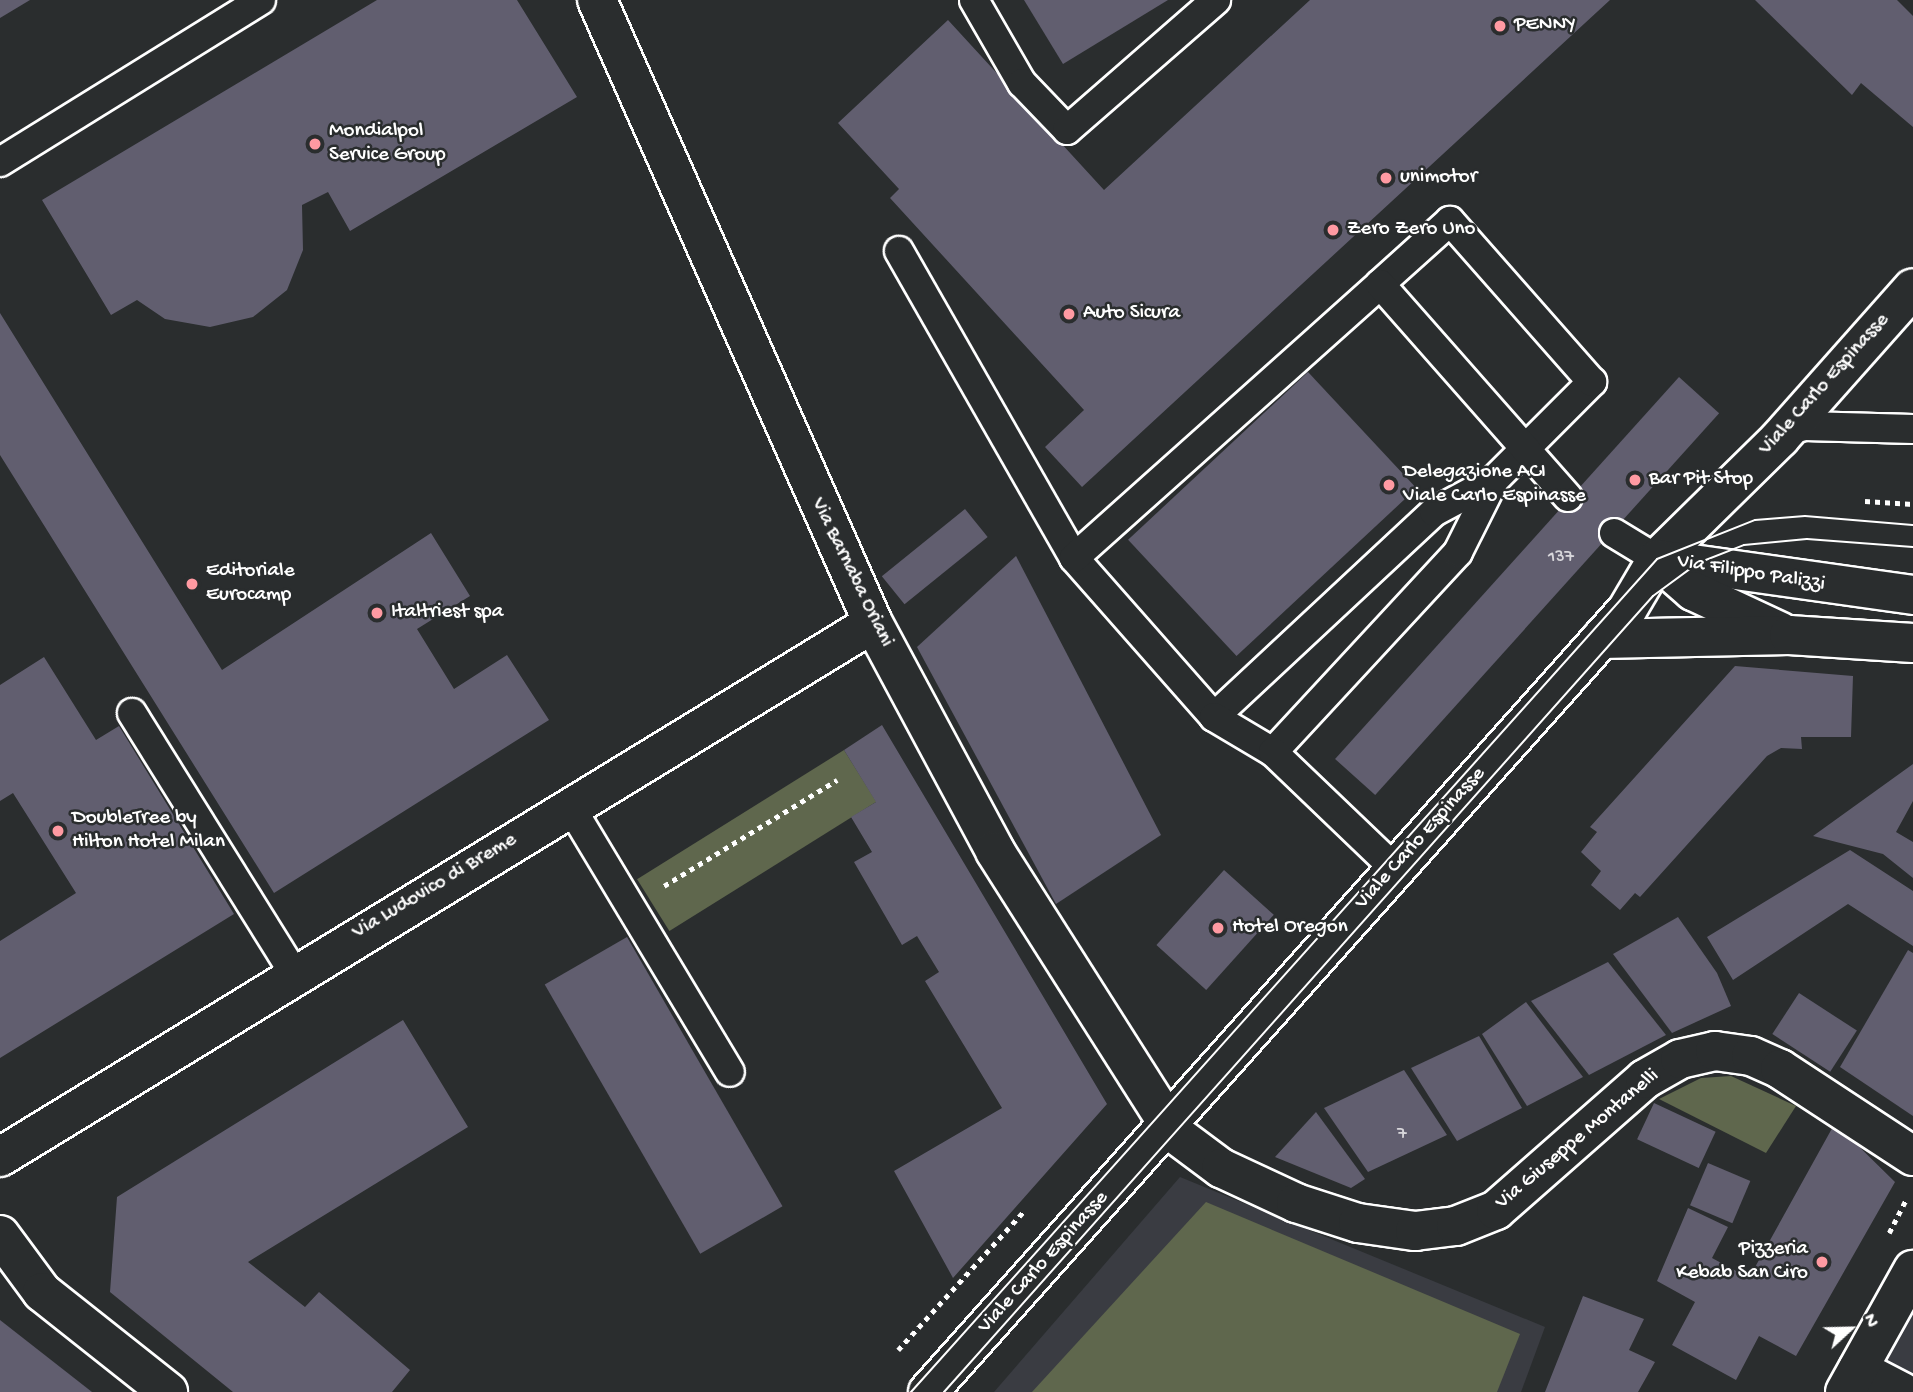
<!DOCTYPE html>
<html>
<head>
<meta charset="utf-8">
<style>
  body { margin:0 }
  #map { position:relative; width:1913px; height:1392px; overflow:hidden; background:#2a2d2e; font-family:"Gochi Hand",sans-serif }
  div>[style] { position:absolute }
  .built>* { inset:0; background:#3a3c42 }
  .green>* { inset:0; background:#5f674d; transform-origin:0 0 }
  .building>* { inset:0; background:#615e6f; transform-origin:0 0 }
  .path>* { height:4.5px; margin-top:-2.25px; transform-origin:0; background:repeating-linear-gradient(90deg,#fff 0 5px,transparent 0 10px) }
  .roads { filter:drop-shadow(2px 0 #fff) drop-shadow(-2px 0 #fff) drop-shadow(0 2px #fff) drop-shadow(0 -2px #fff) }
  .lane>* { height:28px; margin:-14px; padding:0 14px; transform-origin:14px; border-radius:14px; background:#2a2d2e }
  .street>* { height:38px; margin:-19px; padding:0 19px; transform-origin:19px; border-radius:19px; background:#2a2d2e }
  .secondary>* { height:38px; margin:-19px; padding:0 19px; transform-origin:19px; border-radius:19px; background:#2a2d2e }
  .tram>* { height:2px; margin:-1px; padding:0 1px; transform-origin:1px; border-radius:1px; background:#fff }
  .dots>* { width:19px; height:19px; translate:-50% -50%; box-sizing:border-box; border:4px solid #2a2d2e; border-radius:50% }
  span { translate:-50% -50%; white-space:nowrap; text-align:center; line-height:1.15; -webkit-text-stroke:5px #2a2d2e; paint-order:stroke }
  .number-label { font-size:18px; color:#d8d7db }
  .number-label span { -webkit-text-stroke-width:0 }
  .poi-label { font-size:21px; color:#fff }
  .left { translate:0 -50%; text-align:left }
  .right { translate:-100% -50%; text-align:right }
  .street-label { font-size:21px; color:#fff }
  .north { position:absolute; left:1815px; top:1294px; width:70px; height:70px; -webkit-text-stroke:5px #2a2d2e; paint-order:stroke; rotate:68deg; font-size:19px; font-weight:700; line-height:28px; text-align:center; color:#fff }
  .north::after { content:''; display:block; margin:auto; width:24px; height:32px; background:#fff; clip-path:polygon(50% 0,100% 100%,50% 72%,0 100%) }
</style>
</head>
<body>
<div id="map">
  <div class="built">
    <div style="clip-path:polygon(1180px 1177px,1545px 1327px,1521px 1392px,994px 1392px)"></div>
    <div style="clip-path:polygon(1913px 1274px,1913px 1389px,1863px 1362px)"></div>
  </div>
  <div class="green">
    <div style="left:844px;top:750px;width:61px;height:244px;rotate:58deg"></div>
    <div style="clip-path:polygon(1731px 1076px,1796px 1106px,1766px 1153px,1659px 1099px,1701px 1078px)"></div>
    <div style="clip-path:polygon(1206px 1202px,1520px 1334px,1497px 1392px,1032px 1392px)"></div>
  </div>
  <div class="building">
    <div style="clip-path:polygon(0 0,30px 0,0 18px)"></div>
    <div style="clip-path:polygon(377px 0,517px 0,577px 97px,350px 231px,328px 192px,302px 205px,303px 250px,287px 290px,253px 317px,210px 327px,165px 319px,137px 300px,111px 315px,42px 200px)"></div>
    <div style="clip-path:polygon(1024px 0,1168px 0,1063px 64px)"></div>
    <div style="clip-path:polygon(1310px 0,1610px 0,1082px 487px,1045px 447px,1084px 410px,890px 198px,899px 189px,838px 123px,948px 20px,1104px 190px)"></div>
    <div style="clip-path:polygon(1755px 0,1897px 0,1913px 16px,1913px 127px,1861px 83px,1852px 95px)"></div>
    <div style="clip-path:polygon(0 313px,222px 670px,431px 533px,470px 596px,417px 629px,454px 689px,507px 655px,549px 720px,274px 893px,0 455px)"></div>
    <div style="left:1308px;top:372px;width:159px;height:246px;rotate:47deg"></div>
    <div style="left:1679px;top:377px;width:54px;height:514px;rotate:42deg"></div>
    <div style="left:965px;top:509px;width:36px;height:107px;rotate:51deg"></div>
    <div style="clip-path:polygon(1016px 556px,1161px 835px,1056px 904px,917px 647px)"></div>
    <div style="clip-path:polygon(44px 657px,96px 740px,119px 726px,234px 914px,0 1058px,0 941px,76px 893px,13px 793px,0 801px,0 685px)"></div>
    <div style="clip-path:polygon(1735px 666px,1853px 676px,1851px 737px,1801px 737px,1802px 749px,1781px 748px,1767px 756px,1640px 897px,1635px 893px,1620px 910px,1591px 885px,1601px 871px,1581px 852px,1597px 832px,1590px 827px)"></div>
    <div style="clip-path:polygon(882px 725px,1107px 1104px,953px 1278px,894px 1171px,1002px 1108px,925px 981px,939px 972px,917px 936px,902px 945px,854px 862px,872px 852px,851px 817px,876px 802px,844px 750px)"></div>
    <div style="clip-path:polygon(1913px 764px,1913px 801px,1896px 832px,1913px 842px,1913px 878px,1883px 854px,1813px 836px)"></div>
    <div style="clip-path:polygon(1850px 850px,1913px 891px,1913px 946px,1848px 904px,1733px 980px,1707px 937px)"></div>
    <div style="left:1224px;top:870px;width:67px;height:101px;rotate:42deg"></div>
    <div style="clip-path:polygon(1678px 917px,1717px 973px,1731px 1006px,1672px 1033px,1613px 954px)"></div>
    <div style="left:627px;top:937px;width:311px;height:95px;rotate:60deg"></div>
    <div style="clip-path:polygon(1908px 950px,1913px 953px,1913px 1116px,1840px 1067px)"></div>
    <div style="clip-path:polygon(1608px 962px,1666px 1035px,1589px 1075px,1531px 1001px)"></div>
    <div style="left:1799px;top:993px;width:69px;height:49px;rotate:33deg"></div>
    <div style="clip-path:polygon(1526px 1002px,1583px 1077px,1527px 1106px,1482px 1034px)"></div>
    <div style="clip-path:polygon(403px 1020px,468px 1127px,248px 1262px,305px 1307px,319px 1292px,410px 1370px,392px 1392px,233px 1392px,110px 1292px,117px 1197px)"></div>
    <div style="clip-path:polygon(1479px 1036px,1522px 1108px,1457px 1141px,1411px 1068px)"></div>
    <div style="clip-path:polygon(1404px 1070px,1447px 1135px,1368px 1172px,1324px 1108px)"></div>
    <div style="left:1654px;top:1103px;width:68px;height:40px;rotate:25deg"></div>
    <div style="clip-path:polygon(1316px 1112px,1365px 1179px,1351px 1188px,1275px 1157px)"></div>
    <div style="clip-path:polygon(1835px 1123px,1895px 1182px,1796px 1356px,1759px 1336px,1736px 1380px,1672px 1345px,1695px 1302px,1657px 1281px,1688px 1208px,1728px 1227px,1712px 1258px,1749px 1278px)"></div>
    <div style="left:1708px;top:1163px;width:46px;height:46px;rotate:23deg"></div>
    <div style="clip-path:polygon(1583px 1296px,1644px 1319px,1629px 1350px,1655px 1362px,1638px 1392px,1545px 1392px)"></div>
    <div style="clip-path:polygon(0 1320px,92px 1392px,0 1392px)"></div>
  </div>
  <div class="path">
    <div style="left:1865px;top:501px;width:48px;rotate:3.6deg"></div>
    <div style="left:664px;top:886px;width:203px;rotate:-31.5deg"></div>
    <div style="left:1889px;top:1233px;width:37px;rotate:-63deg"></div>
    <div style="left:898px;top:1350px;width:186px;rotate:-47.8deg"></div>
  </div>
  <div class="roads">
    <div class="lane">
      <div style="left:974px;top:0;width:96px;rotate:60deg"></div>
      <div style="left:1022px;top:83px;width:65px;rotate:46.2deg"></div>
      <div style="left:1067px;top:130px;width:198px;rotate:-41.1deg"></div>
      <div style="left:0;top:162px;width:307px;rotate:-31.8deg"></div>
      <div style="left:899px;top:251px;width:353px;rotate:60.3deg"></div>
      <div style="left:1074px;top:558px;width:212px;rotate:48.6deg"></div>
      <div style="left:1214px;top:717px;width:301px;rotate:-43deg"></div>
      <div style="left:1434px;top:512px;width:68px;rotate:-28.1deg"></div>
      <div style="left:1494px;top:480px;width:139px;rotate:-45deg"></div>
      <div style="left:1592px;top:382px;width:215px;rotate:-131.4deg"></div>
      <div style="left:1450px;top:221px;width:94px;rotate:138deg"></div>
      <div style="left:1786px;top:431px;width:20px;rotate:-15deg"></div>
      <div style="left:1805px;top:426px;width:108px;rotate:1.6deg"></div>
      <div style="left:1614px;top:533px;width:50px;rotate:31.2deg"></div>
      <div style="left:1074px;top:558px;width:411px;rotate:-41.8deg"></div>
      <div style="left:1380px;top:284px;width:284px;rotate:48.6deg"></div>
      <div style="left:132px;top:713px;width:306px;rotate:58.1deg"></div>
      <div style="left:1214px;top:717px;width:69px;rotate:30.7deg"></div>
      <div style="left:1273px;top:752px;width:272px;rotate:-47.2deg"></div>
      <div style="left:1458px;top:552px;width:80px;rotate:-63.4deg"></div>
      <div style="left:1273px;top:752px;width:169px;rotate:43.8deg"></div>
      <div style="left:570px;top:806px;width:310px;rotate:59deg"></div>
    </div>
    <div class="street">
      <div style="left:597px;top:0;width:681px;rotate:66.11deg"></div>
      <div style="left:873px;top:623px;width:259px;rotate:61.8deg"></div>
      <div style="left:995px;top:851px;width:334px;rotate:57.6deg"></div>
      <div style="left:1174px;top:1133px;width:59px;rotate:36.7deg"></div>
      <div style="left:1221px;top:1168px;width:83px;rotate:25deg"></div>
      <div style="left:1296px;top:1203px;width:65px;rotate:17.9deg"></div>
      <div style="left:1358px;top:1223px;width:58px;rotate:8deg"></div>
      <div style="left:1415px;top:1231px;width:41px;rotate:-7deg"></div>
      <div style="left:1456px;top:1226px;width:43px;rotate:-21.8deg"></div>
      <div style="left:1496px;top:1210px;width:198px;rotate:-41.3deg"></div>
      <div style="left:1645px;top:1079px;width:40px;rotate:-29.7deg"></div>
      <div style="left:1680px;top:1059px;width:36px;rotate:-13deg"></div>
      <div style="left:1715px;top:1051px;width:36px;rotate:8deg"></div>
      <div style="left:1751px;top:1056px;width:32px;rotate:24deg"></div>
      <div style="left:1780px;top:1069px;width:159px;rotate:33.2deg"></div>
      <div style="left:1657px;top:559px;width:173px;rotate:-44.5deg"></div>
      <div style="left:1780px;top:438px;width:200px;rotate:-48.4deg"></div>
      <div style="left:0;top:1157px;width:1023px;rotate:-31.45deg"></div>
      <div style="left:0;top:1235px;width:71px;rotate:53.6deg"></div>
      <div style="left:42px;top:1292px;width:161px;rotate:38.4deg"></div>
      <div style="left:1858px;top:1369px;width:50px;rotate:27.6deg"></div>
      <div style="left:1845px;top:1392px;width:140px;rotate:-60.9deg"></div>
    </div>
    <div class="secondary">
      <div style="left:1657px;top:559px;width:259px;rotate:8deg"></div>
      <div style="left:1661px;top:563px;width:43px;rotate:41.2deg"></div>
      <div style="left:1693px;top:591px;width:97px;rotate:25deg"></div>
      <div style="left:1601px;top:639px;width:188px;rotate:-1.2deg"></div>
      <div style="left:1789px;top:635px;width:124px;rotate:3.7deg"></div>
      <div style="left:928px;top:1392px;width:1049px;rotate:-48.21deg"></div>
      <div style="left:1627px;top:610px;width:59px;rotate:-59.5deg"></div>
    </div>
  </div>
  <div class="tram">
    <div style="left:911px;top:1392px;width:1118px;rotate:-48.15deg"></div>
    <div style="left:1657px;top:559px;width:105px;rotate:-21.7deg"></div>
    <div style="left:1755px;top:520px;width:50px;rotate:-4.6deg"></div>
    <div style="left:1805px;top:516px;width:108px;rotate:4.8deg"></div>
    <div style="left:944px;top:1392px;width:1066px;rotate:-48.31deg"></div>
    <div style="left:1653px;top:596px;width:56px;rotate:-36.3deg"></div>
    <div style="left:1698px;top:563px;width:49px;rotate:-21.4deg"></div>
    <div style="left:1744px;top:545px;width:63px;rotate:-5.4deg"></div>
    <div style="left:1807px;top:539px;width:106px;rotate:4.3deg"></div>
  </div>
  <div class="dots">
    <div style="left:1500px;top:26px;background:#ff9aa2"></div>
    <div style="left:315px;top:144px;background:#ff9aa2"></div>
    <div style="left:1386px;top:178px;background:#ff9aa2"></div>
    <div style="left:1333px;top:230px;background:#ff9aa2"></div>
    <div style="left:1069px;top:314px;background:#ff9aa2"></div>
    <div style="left:1635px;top:480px;background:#ff9aa2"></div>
    <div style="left:1389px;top:485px;background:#ff9aa2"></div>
    <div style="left:192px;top:584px;background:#ff9aa2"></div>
    <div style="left:377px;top:613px;background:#ff9aa2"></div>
    <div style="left:58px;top:831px;background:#ff9aa2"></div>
    <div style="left:1218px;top:928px;background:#ff9aa2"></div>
    <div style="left:1822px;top:1262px;background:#ff9aa2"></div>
  </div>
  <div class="number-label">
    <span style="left:1561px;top:558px">137</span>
    <span style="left:1402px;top:1135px">7</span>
  </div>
  <div class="poi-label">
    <span class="left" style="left:1514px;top:26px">PENNY</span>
    <span class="left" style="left:329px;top:144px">Mondialpol<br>Service Group</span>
    <span class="left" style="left:1400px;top:178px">unimotor</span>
    <span class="left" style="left:1347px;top:230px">Zero Zero Uno</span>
    <span class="left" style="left:1083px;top:314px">Auto Sicura</span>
    <span class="left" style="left:1403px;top:485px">Delegazione ACI<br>Viale Carlo Espinasse</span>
    <span class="left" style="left:1649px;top:480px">Bar Pit Stop</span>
    <span class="left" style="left:206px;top:584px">Editoriale<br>Eurocamp</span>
    <span class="left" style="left:391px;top:613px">Italtriest spa</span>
    <span class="left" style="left:72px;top:831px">DoubleTree by<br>Hilton Hotel Milan</span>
    <span class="left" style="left:1232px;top:928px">Hotel Oregon</span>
    <span class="right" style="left:1808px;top:1262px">Pizzeria<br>Kebab San Ciro</span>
  </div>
  <div class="street-label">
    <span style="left:1825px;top:385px;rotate:-48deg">Viale Carlo Espinasse</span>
    <span style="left:851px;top:573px;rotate:64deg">Via Barnaba Oriani</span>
    <span style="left:1751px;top:574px;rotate:9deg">Via Filippo Palizzi</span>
    <span style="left:1421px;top:839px;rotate:-48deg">Viale Carlo Espinasse</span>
    <span style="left:435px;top:887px;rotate:-31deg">Via Ludovico di Breme</span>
    <span style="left:1578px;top:1140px;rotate:-40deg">Via Giuseppe Montanelli</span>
    <span style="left:1044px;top:1263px;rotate:-48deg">Viale Carlo Espinasse</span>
  </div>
  <div class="north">N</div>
</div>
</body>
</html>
